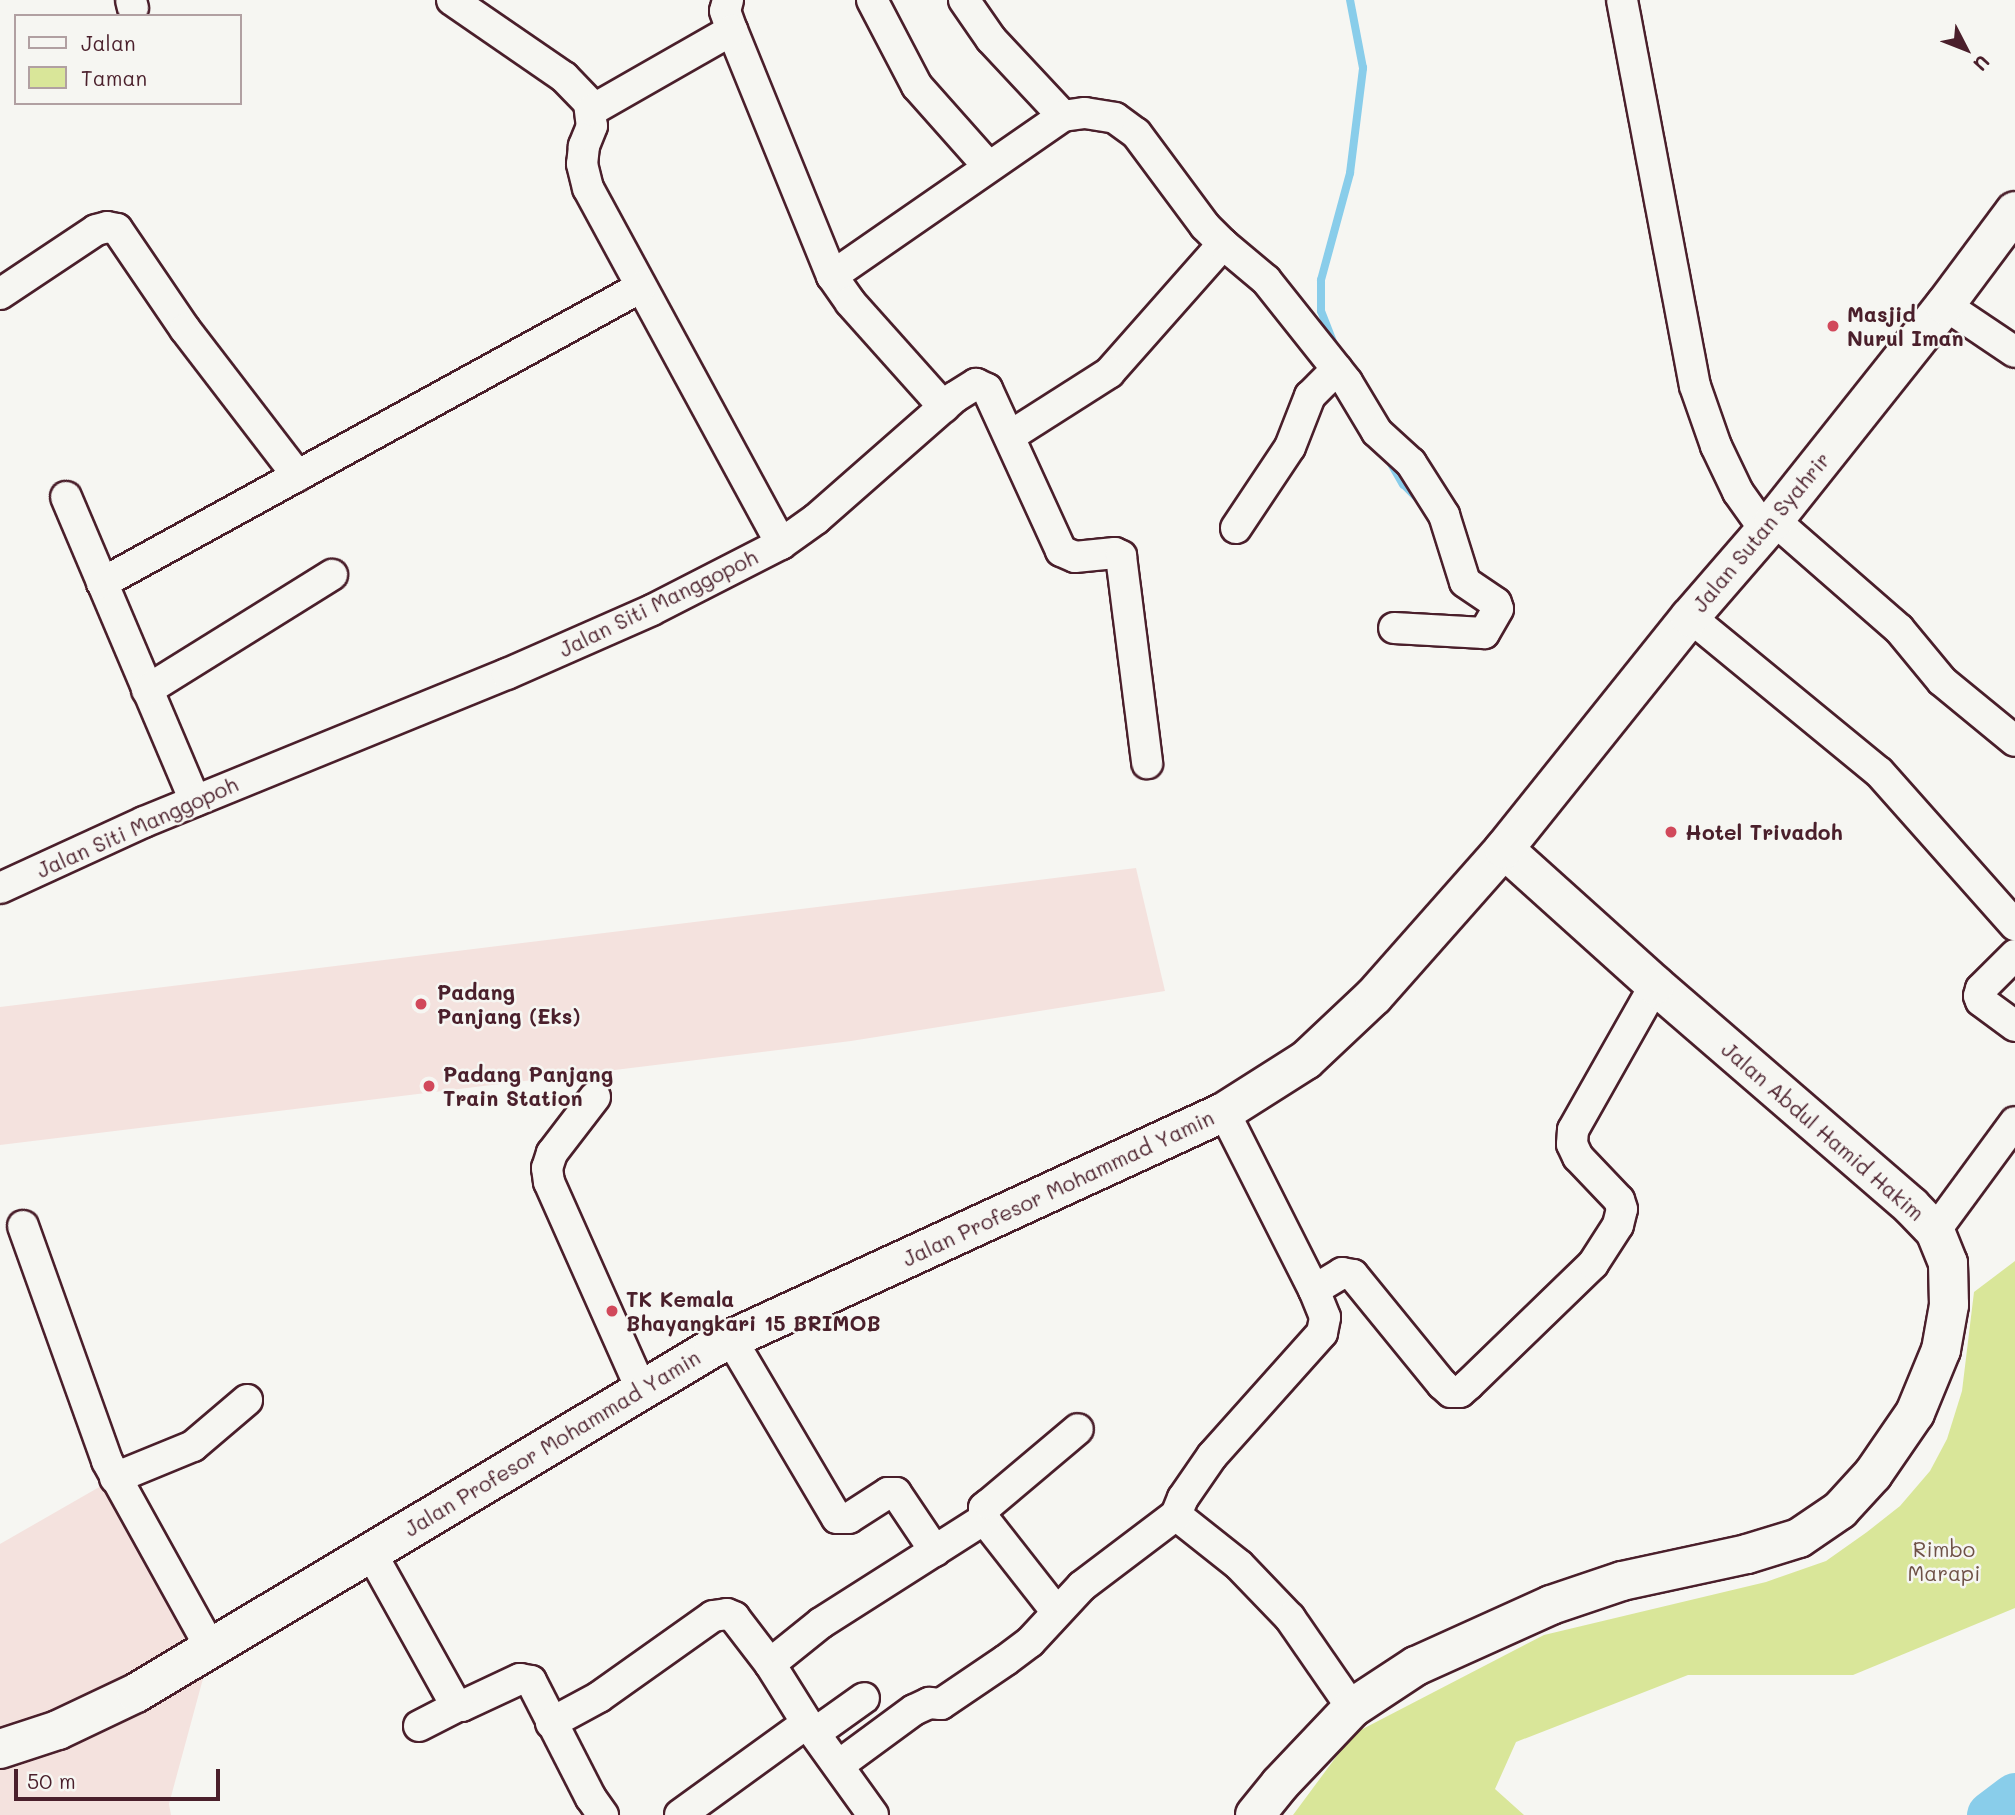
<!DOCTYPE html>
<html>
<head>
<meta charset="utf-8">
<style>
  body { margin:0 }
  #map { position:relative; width:2015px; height:1815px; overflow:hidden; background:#f6f6f2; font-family:Mali,sans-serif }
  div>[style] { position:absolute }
  .built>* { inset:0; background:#f4e2de }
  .green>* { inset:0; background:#d9e699 }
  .stream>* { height:8px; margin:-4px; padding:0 4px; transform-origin:4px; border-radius:4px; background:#89cdea }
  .river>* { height:49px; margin:-24.5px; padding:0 24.5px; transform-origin:24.5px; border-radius:24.5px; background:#89cdea }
  .roads { filter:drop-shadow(2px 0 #4a1f2b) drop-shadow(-2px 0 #4a1f2b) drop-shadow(0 2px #4a1f2b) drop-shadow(0 -2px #4a1f2b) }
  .minor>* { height:30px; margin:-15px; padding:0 15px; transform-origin:15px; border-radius:15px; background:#f6f6f2 }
  .secondary>* { height:38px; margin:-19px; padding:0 19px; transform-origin:19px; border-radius:19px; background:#f6f6f2 }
  .trunk>* { height:38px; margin:-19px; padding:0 19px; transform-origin:19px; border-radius:19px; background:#f6f6f2 }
  .dots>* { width:19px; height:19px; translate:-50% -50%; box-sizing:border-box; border:4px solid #f6f6f2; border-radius:50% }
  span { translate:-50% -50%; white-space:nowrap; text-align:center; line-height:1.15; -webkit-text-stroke:5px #f6f6f2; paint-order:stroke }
  .poi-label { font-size:21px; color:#4a1f2b; font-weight:700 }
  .left { translate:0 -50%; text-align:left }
  .street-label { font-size:21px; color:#4a1f2b }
  .park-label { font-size:21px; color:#6e5146 }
  .legend { position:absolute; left:14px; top:14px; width:228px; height:91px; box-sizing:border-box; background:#f6f6f2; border:2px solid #b1a0a2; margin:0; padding:9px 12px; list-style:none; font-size:21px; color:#4a1f2b }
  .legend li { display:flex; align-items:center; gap:14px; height:35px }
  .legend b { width:35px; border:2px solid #b1a0a2 }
  .north { position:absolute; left:1931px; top:14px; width:70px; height:70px; -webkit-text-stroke:5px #f6f6f2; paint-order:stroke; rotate:132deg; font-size:19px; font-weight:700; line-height:28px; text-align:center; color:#4a1f2b }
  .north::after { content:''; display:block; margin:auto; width:24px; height:32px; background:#4a1f2b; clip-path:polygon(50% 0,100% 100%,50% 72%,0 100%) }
  .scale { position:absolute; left:14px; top:1769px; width:206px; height:32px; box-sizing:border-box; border:4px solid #4a1f2b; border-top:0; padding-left:9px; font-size:21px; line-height:24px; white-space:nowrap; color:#4a1f2b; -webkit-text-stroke:5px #f6f6f2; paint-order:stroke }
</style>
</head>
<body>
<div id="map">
  <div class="built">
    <div style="clip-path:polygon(1136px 868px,1165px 991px,851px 1041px,0 1145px,0 1007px)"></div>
    <div style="clip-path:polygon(115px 1478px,211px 1649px,169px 1804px,171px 1815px,0 1815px,0 1544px)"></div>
  </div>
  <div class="green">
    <div style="clip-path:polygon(2015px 1261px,2015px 1608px,1853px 1675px,1688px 1675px,1516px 1742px,1495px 1789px,1524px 1815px,1293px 1815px,1353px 1734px,1544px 1635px,1766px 1582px,1826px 1561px,1867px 1532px,1900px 1506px,1930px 1471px,1947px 1439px,1962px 1391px,1974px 1292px)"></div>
  </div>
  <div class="stream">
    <div style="left:1337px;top:352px;width:44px;rotate:-111.3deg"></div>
    <div style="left:1321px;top:311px;width:31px;rotate:-90deg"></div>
    <div style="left:1321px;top:280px;width:111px;rotate:-74.8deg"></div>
    <div style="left:1350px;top:173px;width:106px;rotate:-82.9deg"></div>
    <div style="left:1363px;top:68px;width:69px;rotate:-100.8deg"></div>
    <div style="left:1386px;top:455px;width:34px;rotate:60deg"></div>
    <div style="left:1403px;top:484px;width:20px;rotate:45deg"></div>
  </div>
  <div class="river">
    <div style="left:1991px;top:1815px;width:30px;rotate:-37deg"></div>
  </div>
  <div class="roads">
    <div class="minor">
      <div style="left:131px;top:0;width:8px;rotate:76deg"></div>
      <div style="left:452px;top:0;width:136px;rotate:34.5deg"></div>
      <div style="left:564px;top:77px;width:36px;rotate:46deg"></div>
      <div style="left:589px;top:103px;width:23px;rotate:83deg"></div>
      <div style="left:592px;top:126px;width:22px;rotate:112deg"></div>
      <div style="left:584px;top:146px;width:18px;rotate:96deg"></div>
      <div style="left:582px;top:164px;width:25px;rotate:76deg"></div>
      <div style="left:588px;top:188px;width:405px;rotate:61.5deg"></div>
      <div style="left:728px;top:0;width:11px;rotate:105deg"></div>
      <div style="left:725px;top:11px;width:20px;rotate:70deg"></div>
      <div style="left:732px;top:30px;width:266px;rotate:67.9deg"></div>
      <div style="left:832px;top:276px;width:32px;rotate:55deg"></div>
      <div style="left:850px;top:302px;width:141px;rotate:48.2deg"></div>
      <div style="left:872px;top:0;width:97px;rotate:62.4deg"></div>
      <div style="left:917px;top:86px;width:107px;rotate:48.4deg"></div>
      <div style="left:964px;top:0;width:47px;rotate:55.3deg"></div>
      <div style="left:991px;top:39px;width:105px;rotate:46.9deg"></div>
      <div style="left:1063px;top:116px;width:22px;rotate:-8deg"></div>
      <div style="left:1085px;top:113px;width:30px;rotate:9deg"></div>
      <div style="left:1115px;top:118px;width:26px;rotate:36deg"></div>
      <div style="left:1136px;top:133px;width:116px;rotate:53.4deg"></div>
      <div style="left:1205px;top:226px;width:25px;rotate:45deg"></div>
      <div style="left:1223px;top:244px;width:172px;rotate:131.5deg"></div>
      <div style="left:1109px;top:373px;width:117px;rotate:147.5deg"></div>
      <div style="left:1622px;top:0;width:393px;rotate:79.3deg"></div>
      <div style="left:1695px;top:386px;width:64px;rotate:70.7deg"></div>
      <div style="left:1716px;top:446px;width:51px;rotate:64.4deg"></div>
      <div style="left:1738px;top:492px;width:47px;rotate:54.6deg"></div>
      <div style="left:592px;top:110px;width:161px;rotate:-29.7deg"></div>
      <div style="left:1223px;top:244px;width:56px;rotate:39.9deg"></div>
      <div style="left:1266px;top:280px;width:130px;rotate:51.5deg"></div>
      <div style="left:1347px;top:382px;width:58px;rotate:59deg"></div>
      <div style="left:1377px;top:432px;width:46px;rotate:42.4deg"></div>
      <div style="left:1411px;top:463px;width:62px;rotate:57.6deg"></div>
      <div style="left:1444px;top:515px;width:70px;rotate:72.6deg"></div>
      <div style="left:1465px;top:582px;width:37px;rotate:34deg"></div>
      <div style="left:1496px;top:603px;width:6px;rotate:72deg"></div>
      <div style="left:1498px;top:609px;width:28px;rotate:120deg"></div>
      <div style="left:1484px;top:633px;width:90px;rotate:-176.8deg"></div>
      <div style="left:832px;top:276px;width:281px;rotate:-34.7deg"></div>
      <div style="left:0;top:294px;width:115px;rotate:-33.7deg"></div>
      <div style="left:96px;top:230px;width:11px;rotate:-15deg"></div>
      <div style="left:107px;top:227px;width:10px;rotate:11deg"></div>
      <div style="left:117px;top:229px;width:121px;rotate:55.8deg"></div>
      <div style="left:185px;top:329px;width:185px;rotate:52.5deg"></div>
      <div style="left:1945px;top:305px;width:84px;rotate:33.9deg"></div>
      <div style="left:66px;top:497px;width:330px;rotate:67deg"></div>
      <div style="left:1774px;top:520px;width:166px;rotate:41.1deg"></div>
      <div style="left:1899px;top:629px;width:67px;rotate:50.4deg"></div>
      <div style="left:1942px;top:681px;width:94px;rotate:39.4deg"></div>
      <div style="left:1236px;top:528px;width:97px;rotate:-56.3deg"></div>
      <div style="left:1290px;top:447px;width:55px;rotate:-68.6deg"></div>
      <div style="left:1310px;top:396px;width:38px;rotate:-45deg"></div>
      <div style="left:102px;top:583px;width:615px;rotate:-28.77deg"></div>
      <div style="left:1690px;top:617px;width:244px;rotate:39.4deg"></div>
      <div style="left:1879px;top:772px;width:205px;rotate:48.4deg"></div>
      <div style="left:147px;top:690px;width:218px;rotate:-31.9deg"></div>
      <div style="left:0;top:888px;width:158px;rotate:-24.6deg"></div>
      <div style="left:144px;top:822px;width:392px;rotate:-22.2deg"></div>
      <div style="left:507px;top:674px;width:158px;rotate:-23.8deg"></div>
      <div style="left:652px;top:610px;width:145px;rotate:-27.1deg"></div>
      <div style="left:781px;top:544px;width:43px;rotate:-35.5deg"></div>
      <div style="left:816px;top:519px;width:185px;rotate:-41.3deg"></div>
      <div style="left:955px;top:397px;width:25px;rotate:-32deg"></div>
      <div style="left:976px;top:384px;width:12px;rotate:24deg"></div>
      <div style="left:987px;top:389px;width:178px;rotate:65.4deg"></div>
      <div style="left:1061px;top:551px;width:15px;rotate:23deg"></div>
      <div style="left:1075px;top:557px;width:40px;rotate:-5.7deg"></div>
      <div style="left:1115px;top:553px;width:7px;rotate:27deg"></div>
      <div style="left:1121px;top:556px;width:209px;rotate:82.8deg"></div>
      <div style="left:2015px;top:955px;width:48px;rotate:135deg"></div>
      <div style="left:1981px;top:989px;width:7px;rotate:106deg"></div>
      <div style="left:1979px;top:996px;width:5px;rotate:68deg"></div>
      <div style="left:1981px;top:1001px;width:42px;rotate:36.3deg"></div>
      <div style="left:595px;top:1097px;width:71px;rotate:127.5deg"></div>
      <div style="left:552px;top:1153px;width:16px;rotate:108deg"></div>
      <div style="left:547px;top:1168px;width:14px;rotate:82deg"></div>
      <div style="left:549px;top:1182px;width:227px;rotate:66deg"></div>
      <div style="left:23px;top:1226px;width:250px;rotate:70.3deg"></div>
      <div style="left:107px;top:1461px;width:215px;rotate:61deg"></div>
      <div style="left:1935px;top:1231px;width:135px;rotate:-53.7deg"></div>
      <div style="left:1314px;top:1290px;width:33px;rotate:-31deg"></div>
      <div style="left:1342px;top:1273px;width:11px;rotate:10deg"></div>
      <div style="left:1353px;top:1275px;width:141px;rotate:50.8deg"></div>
      <div style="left:1442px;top:1384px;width:12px;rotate:42deg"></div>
      <div style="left:1451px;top:1392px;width:9px"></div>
      <div style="left:1460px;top:1392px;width:11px;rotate:-41deg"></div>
      <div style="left:1468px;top:1385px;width:174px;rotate:-44.1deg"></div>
      <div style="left:1593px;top:1264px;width:46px;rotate:-57.3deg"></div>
      <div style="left:1618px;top:1225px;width:16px;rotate:-76deg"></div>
      <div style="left:1622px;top:1209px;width:9px;rotate:-108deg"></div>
      <div style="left:1619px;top:1200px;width:59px;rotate:-133.6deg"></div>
      <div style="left:1578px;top:1157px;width:14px;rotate:-115deg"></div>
      <div style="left:1572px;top:1144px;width:14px;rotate:-86deg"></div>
      <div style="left:1573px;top:1130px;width:167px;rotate:-60.5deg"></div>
      <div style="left:731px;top:1339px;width:208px;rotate:59.4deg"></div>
      <div style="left:837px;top:1518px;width:12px"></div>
      <div style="left:849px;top:1518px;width:46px;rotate:-32.7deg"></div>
      <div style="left:888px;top:1493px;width:8px"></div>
      <div style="left:896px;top:1493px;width:70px;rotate:56.1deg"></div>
      <div style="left:115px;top:1478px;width:84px;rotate:-22.3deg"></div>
      <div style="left:193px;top:1446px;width:71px;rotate:-40.4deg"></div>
      <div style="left:1176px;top:1515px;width:80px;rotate:38.4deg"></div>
      <div style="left:1239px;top:1565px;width:74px;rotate:46.1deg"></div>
      <div style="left:1290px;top:1618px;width:109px;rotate:55.4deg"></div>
      <div style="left:984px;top:1519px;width:118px;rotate:51.9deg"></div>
      <div style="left:370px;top:1551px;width:175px;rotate:60.9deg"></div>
      <div style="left:455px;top:1704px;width:7px;rotate:16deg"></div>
      <div style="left:462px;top:1706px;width:64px;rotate:-25deg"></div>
      <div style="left:520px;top:1679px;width:11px;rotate:10deg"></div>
      <div style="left:531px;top:1681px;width:131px;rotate:62.9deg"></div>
      <div style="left:591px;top:1798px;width:21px;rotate:55deg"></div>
      <div style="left:770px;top:1664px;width:65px;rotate:-38.8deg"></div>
      <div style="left:821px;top:1623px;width:193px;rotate:-32.5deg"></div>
      <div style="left:984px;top:1519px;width:11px;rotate:-90deg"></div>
      <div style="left:984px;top:1508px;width:6px;rotate:-39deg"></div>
      <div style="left:989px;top:1504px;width:116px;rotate:-40.1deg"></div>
      <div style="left:551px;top:1723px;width:55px;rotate:-28.4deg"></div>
      <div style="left:599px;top:1697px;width:140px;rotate:-35.4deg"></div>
      <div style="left:713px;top:1616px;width:14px;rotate:-8deg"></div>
      <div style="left:727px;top:1614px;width:8px;rotate:23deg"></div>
      <div style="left:734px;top:1617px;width:59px;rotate:52.5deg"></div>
      <div style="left:770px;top:1664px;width:70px;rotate:57.9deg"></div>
      <div style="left:807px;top:1723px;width:113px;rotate:54.3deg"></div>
      <div style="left:419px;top:1726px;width:44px;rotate:-27.1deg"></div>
      <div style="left:815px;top:1733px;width:60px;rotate:-35.5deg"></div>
      <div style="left:839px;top:1765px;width:93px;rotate:-36.3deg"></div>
      <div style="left:914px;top:1710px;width:17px;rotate:-25deg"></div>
      <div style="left:929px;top:1703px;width:12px;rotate:5deg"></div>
      <div style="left:941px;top:1704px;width:78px;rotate:-34.1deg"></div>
      <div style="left:1006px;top:1660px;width:30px;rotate:-37deg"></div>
      <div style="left:1030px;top:1642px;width:76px;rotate:-47.1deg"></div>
      <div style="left:1082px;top:1586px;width:118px;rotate:-37.1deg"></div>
      <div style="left:1176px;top:1515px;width:18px;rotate:-68deg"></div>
      <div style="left:1183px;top:1498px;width:51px;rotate:-55.4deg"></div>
      <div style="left:1212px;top:1456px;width:165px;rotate:-48.2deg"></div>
      <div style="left:1322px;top:1333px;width:16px;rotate:-79deg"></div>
      <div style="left:1325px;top:1317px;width:29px;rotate:-112deg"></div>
      <div style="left:1314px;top:1290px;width:199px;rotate:-116.8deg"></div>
      <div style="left:680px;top:1815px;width:157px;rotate:-35.9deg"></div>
    </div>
    <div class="secondary">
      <div style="left:1255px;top:1815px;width:40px;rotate:-51deg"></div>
      <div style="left:1280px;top:1784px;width:105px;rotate:-46.5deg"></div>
      <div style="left:1352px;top:1708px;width:77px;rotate:-33.3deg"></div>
      <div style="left:1416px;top:1666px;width:148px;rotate:-24.3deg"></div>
      <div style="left:1551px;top:1605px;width:75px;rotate:-18.7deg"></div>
      <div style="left:1622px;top:1581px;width:128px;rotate:-12.2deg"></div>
      <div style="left:1747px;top:1554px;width:54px;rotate:-17.1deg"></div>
      <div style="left:1799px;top:1538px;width:50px;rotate:-34.3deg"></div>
      <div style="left:1840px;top:1510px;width:49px;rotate:-47.5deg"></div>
      <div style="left:1873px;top:1474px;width:74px;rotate:-55.5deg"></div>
      <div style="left:1915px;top:1413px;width:68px;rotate:-67.6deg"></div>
      <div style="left:1941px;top:1350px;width:46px;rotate:-79.9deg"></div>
      <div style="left:1949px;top:1305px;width:42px;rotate:-91.4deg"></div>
      <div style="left:1948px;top:1263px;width:35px;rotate:-112deg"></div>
      <div style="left:1935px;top:1231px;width:35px;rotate:-134deg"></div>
      <div style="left:1911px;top:1206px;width:338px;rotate:-139.2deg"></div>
      <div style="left:1655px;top:985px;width:203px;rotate:-138deg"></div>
    </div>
    <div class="trunk">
      <div style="left:0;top:1749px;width:61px;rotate:-18.1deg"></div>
      <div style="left:58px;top:1730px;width:86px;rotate:-25.4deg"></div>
      <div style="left:136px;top:1693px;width:674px;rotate:-30.91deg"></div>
      <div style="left:714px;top:1347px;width:562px;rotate:-24.74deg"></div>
      <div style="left:1224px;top:1112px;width:97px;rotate:-32.4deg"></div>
      <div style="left:1306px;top:1060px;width:93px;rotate:-43.3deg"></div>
      <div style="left:1374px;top:996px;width:196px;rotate:-48.5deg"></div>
      <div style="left:1504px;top:849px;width:297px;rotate:-51.3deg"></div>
      <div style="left:1690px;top:617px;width:128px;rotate:-49.1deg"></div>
      <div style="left:1774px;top:520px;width:275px;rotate:-51.5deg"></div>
      <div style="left:1945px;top:305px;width:117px;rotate:-53.3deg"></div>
    </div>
  </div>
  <div class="dots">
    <div style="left:1833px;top:326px;background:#d1495b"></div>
    <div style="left:1671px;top:832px;background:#d1495b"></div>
    <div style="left:421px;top:1004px;background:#d1495b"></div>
    <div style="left:429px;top:1086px;background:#d1495b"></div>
    <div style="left:612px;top:1311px;background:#d1495b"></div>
  </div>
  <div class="poi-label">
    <span class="left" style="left:1847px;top:326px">Masjid<br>Nurul Iman</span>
    <span class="left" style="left:1685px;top:832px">Hotel Trivadoh</span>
    <span class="left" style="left:437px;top:1004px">Padang<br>Panjang (Eks)</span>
    <span class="left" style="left:443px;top:1086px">Padang Panjang<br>Train Station</span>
    <span class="left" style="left:626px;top:1311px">TK Kemala<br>Bhayangkari 15 BRIMOB</span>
  </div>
  <div class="street-label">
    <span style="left:1761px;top:532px;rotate:-50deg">Jalan Sutan Syahrir</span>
    <span style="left:658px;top:603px;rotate:-26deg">Jalan Siti Manggopoh</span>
    <span style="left:137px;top:827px;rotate:-24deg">Jalan Siti Manggopoh</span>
    <span style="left:1823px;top:1131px;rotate:41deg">Jalan Abdul Hamid Hakim</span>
    <span style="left:1058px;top:1188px;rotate:-25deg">Jalan Profesor Mohammad Yamin</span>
    <span style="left:552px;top:1443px;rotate:-31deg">Jalan Profesor Mohammad Yamin</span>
  </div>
  <div class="park-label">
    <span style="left:1944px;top:1561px">Rimbo<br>Marapi</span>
  </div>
  <ul class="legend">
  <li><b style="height:9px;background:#f6f6f2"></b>Jalan</li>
  <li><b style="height:19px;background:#d9e699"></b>Taman</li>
  </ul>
  <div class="north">U</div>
  <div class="scale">50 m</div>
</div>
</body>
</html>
